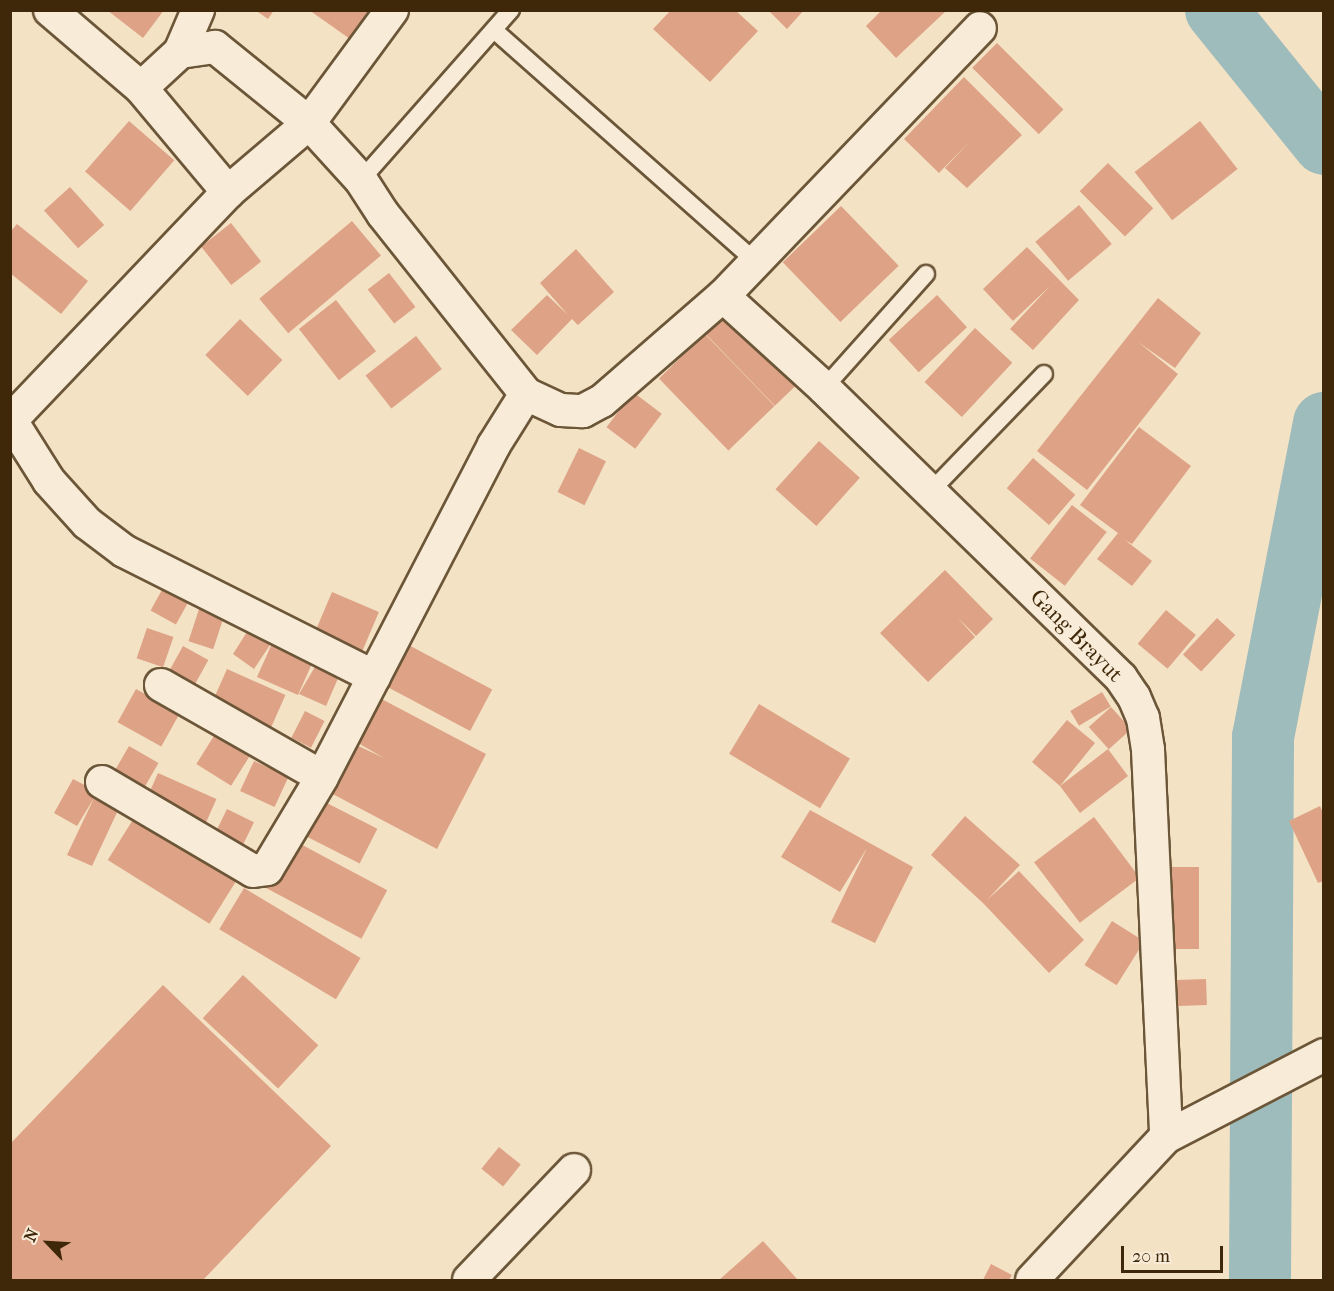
<!DOCTYPE html>
<html>
<head>
<meta charset="utf-8">
<style>
  body { margin:0 }
  #map { position:relative; width:1334px; height:1291px; overflow:hidden; background:#f4e2c5; font-family:"IM FELL French Canon",serif }
  div>[style] { position:absolute }
  .river>* { height:62px; margin:-31px; padding:0 31px; transform-origin:31px; border-radius:31px; background:#9ebcbb }
  .building>* { inset:0; background:#dea286; transform-origin:0 0 }
  .roads { filter:drop-shadow(2px 0 #6c5638) drop-shadow(-2px 0 #6c5638) drop-shadow(0 2px #6c5638) drop-shadow(0 -2px #6c5638) }
  .lane>* { height:16px; margin:-8px; padding:0 8px; transform-origin:8px; border-radius:8px; background:#f8ecd9 }
  .street>* { height:32px; margin:-16px; padding:0 16px; transform-origin:16px; border-radius:16px; background:#f8ecd9 }
  span { translate:-50% -50%; white-space:nowrap; text-align:center; line-height:1.15; -webkit-text-stroke:4.5px #f8ecd9; paint-order:stroke }
  .street-label { font-size:22px; color:#3e2809 }
  .frame { position:absolute; inset:0; border:12px solid #3e2809; pointer-events:none }
  .north { position:absolute; left:18px; top:1213px; width:60px; height:60px; -webkit-text-stroke:4px #f8ecd9; paint-order:stroke; rotate:295deg; font-size:16px; font-weight:700; line-height:24px; text-align:center; color:#3e2809 }
  .north::after { content:''; display:block; margin:auto; width:21px; height:27px; background:#3e2809; clip-path:polygon(50% 0,100% 100%,50% 72%,0 100%) }
  .scale { position:absolute; left:1121px; top:1246px; width:102px; height:27px; box-sizing:border-box; border:3px solid #3e2809; border-top:0; padding-left:8px; font-size:18px; line-height:21px; white-space:nowrap; color:#3e2809; -webkit-text-stroke:4px #f8ecd9; paint-order:stroke }
</style>
</head>
<body>
<div id="map">
  <div class="river">
    <div style="left:1216px;top:10px;width:172px;rotate:51.1deg"></div>
    <div style="left:1260px;top:1280px;width:543px;rotate:-89.68deg"></div>
    <div style="left:1263px;top:737px;width:320px;rotate:-79deg"></div>
  </div>
  <div class="building">
    <div style="clip-path:polygon(107px 10px,164px 10px,143px 38px)"></div>
    <div style="clip-path:polygon(255px 10px,274px 10px,268px 19px)"></div>
    <div style="clip-path:polygon(309px 10px,369px 10px,350px 39px)"></div>
    <div style="clip-path:polygon(671px 10px,735px 10px,758px 31px,710px 82px,653px 29px)"></div>
    <div style="clip-path:polygon(768px 10px,804px 10px,787px 29px)"></div>
    <div style="clip-path:polygon(882px 10px,947px 10px,896px 58px,866px 26px)"></div>
    <div style="left:997px;top:43px;width:94px;height:35px;rotate:45deg"></div>
    <div style="clip-path:polygon(964px 77px,1022px 135px,967px 188px,945px 168px,972px 139px,939px 173px,904px 139px)"></div>
    <div style="left:129px;top:121px;width:60px;height:67px;rotate:41deg"></div>
    <div style="left:1200px;top:121px;width:61px;height:83px;rotate:52deg"></div>
    <div style="left:1108px;top:163px;width:64px;height:40px;rotate:45deg"></div>
    <div style="left:70px;top:187px;width:51px;height:35px;rotate:48deg"></div>
    <div style="left:1079px;top:205px;width:51px;height:57px;rotate:50deg"></div>
    <div style="left:841px;top:206px;width:83px;height:81px;rotate:46deg"></div>
    <div style="left:352px;top:221px;width:45px;height:121px;rotate:50deg"></div>
    <div style="left:231px;top:223px;width:49px;height:38px;rotate:52deg"></div>
    <div style="clip-path:polygon(17px 224px,88px 281px,61px 314px,10px 273px,10px 232px)"></div>
    <div style="clip-path:polygon(1027px 247px,1079px 300px,1033px 350px,1010px 329px,1050px 286px,1013px 321px,983px 289px)"></div>
    <div style="clip-path:polygon(576px 249px,614px 292px,578px 325px,572px 319px,537px 355px,511px 330px,547px 295px,568px 315px,540px 283px)"></div>
    <div style="left:389px;top:273px;width:43px;height:27px;rotate:52deg"></div>
    <div style="left:937px;top:295px;width:44px;height:66px;rotate:47deg"></div>
    <div style="clip-path:polygon(1158px 298px,1201px 333px,1175px 368px,1138px 342px,1178px 374px,1087px 490px,1037px 451px)"></div>
    <div style="left:336px;top:300px;width:65px;height:47px;rotate:52deg"></div>
    <div style="left:727px;top:313px;width:100px;height:30px;rotate:46deg"></div>
    <div style="left:240px;top:319px;width:59px;height:50px;rotate:44deg"></div>
    <div style="left:975px;top:328px;width:51px;height:74px;rotate:43deg"></div>
    <div style="left:705px;top:334px;width:100px;height:64px;rotate:46deg"></div>
    <div style="left:416px;top:336px;width:42px;height:64px;rotate:52deg"></div>
    <div style="left:633px;top:392px;width:36px;height:44px;rotate:37deg"></div>
    <div style="clip-path:polygon(1139px 427px,1191px 466px,1132px 544px,1125px 540px,1152px 561px,1132px 586px,1097px 559px,1118px 533px,1080px 505px)"></div>
    <div style="left:819px;top:441px;width:55px;height:65px;rotate:42deg"></div>
    <div style="left:579px;top:448px;width:30px;height:49px;rotate:26deg"></div>
    <div style="left:1033px;top:458px;width:56px;height:40px;rotate:41deg"></div>
    <div style="left:1072px;top:505px;width:44px;height:68px;rotate:38deg"></div>
    <div style="clip-path:polygon(945px 570px,993px 619px,976px 636px,957px 617px,975px 637px,928px 682px,880px 633px)"></div>
    <div style="left:168px;top:579px;width:29px;height:36px;rotate:29deg"></div>
    <div style="left:332px;top:592px;width:51px;height:42px;rotate:23deg"></div>
    <div style="left:199px;top:609px;width:26px;height:34px;rotate:18deg"></div>
    <div style="left:1166px;top:610px;width:39px;height:44px;rotate:40deg"></div>
    <div style="left:1217px;top:618px;width:25px;height:50px;rotate:43deg"></div>
    <div style="clip-path:polygon(252px 624px,315px 657px,298px 695px,257px 677px,274px 639px,254px 669px,233px 654px)"></div>
    <div style="left:147px;top:628px;width:28px;height:32px;rotate:19deg"></div>
    <div style="left:403px;top:642px;width:101px;height:47px;rotate:28deg"></div>
    <div style="left:183px;top:646px;width:29px;height:34px;rotate:29deg"></div>
    <div style="clip-path:polygon(316px 665px,339px 676px,326px 706px,299px 694px)"></div>
    <div style="left:227px;top:669px;width:64px;height:38px;rotate:24deg"></div>
    <div style="left:136px;top:689px;width:50px;height:38px;rotate:29deg"></div>
    <div style="left:1102px;top:692px;width:17px;height:37px;rotate:59deg"></div>
    <div style="clip-path:polygon(374px 695px,486px 754px,437px 849px,327px 791px,352px 743px,384px 758px,351px 739px)"></div>
    <div style="left:759px;top:704px;width:106px;height:58px;rotate:31deg"></div>
    <div style="left:1111px;top:707px;width:30px;height:30px;rotate:48deg"></div>
    <div style="left:305px;top:711px;width:22px;height:30px;rotate:27deg"></div>
    <div style="clip-path:polygon(1067px 720px,1095px 743px,1060px 786px,1108px 749px,1128px 776px,1080px 813px,1060px 786px,1032px 762px)"></div>
    <div style="left:217px;top:731px;width:41px;height:39px;rotate:32deg"></div>
    <div style="left:129px;top:746px;width:34px;height:36px;rotate:30deg"></div>
    <div style="left:254px;top:761px;width:38px;height:33px;rotate:25deg"></div>
    <div style="left:158px;top:773px;width:64px;height:33px;rotate:24deg"></div>
    <div style="clip-path:polygon(73px 779px,121px 804px,92px 866px,67px 855px,94px 798px,77px 826px,54px 813px)"></div>
    <div style="left:315px;top:797px;width:70px;height:39px;rotate:27deg"></div>
    <div style="clip-path:polygon(1320px 806px,1323px 813px,1323px 881px,1318px 883px,1289px 821px)"></div>
    <div style="left:227px;top:809px;width:30px;height:37px;rotate:26deg"></div>
    <div style="left:139px;top:810px;width:120px;height:59px;rotate:32deg"></div>
    <div style="clip-path:polygon(810px 810px,913px 867px,875px 943px,831px 922px,867px 848px,840px 892px,781px 857px)"></div>
    <div style="clip-path:polygon(965px 816px,1020px 865px,987px 900px,1019px 871px,1084px 940px,1049px 973px,984px 904px,931px 855px)"></div>
    <div style="left:1094px;top:817px;width:76px;height:75px;rotate:53deg"></div>
    <div style="left:291px;top:839px;width:109px;height:55px;rotate:28deg"></div>
    <div style="left:1170px;top:867px;width:29px;height:82px"></div>
    <div style="left:244px;top:888px;width:136px;height:48px;rotate:31deg"></div>
    <div style="left:1112px;top:921px;width:38px;height:52px;rotate:32deg"></div>
    <div style="left:243px;top:975px;width:103px;height:59px;rotate:43deg"></div>
    <div style="left:1206px;top:979px;width:26px;height:29px;rotate:88deg"></div>
    <div style="clip-path:polygon(163px 985px,331px 1146px,203px 1280px,10px 1280px,10px 1144px)"></div>
    <div style="left:499px;top:1147px;width:28px;height:28px;rotate:39deg"></div>
    <div style="clip-path:polygon(763px 1241px,798px 1280px,719px 1280px)"></div>
    <div style="clip-path:polygon(991px 1264px,1012px 1275px,1009px 1280px,983px 1280px)"></div>
  </div>
  <div class="roads">
    <div class="lane">
      <div style="left:494px;top:30px;width:350px;rotate:41.5deg"></div>
      <div style="left:361px;top:180px;width:227px;rotate:-48.6deg"></div>
      <div style="left:824px;top:388px;width:153px;rotate:-48.2deg"></div>
      <div style="left:930px;top:492px;width:164px;rotate:-46deg"></div>
    </div>
    <div class="street">
      <div style="left:392px;top:10px;width:140px;rotate:126.3deg"></div>
      <div style="left:309px;top:123px;width:77px;rotate:47.6deg"></div>
      <div style="left:361px;top:180px;width:40px;rotate:57.1deg"></div>
      <div style="left:383px;top:214px;width:230px;rotate:51.5deg"></div>
      <div style="left:526px;top:394px;width:38px;rotate:25deg"></div>
      <div style="left:561px;top:410px;width:22px;rotate:3deg"></div>
      <div style="left:583px;top:411px;width:21px;rotate:-28deg"></div>
      <div style="left:602px;top:401px;width:160px;rotate:-41deg"></div>
      <div style="left:723px;top:296px;width:371px;rotate:-46.2deg"></div>
      <div style="left:180px;top:52px;width:46px;rotate:-66.8deg"></div>
      <div style="left:141px;top:88px;width:136px;rotate:50.1deg"></div>
      <div style="left:723px;top:296px;width:137px;rotate:42.3deg"></div>
      <div style="left:824px;top:388px;width:415px;rotate:44.3deg"></div>
      <div style="left:1121px;top:678px;width:23px;rotate:56deg"></div>
      <div style="left:1134px;top:697px;width:23px;rotate:67deg"></div>
      <div style="left:1143px;top:718px;width:32px;rotate:81deg"></div>
      <div style="left:1148px;top:750px;width:387px;rotate:87.3deg"></div>
      <div style="left:10px;top:419px;width:73px;rotate:57.8deg"></div>
      <div style="left:49px;top:481px;width:57px;rotate:47.9deg"></div>
      <div style="left:87px;top:523px;width:46px;rotate:37.1deg"></div>
      <div style="left:124px;top:551px;width:280px;rotate:26.7deg"></div>
      <div style="left:11px;top:420px;width:315px;rotate:-46.4deg"></div>
      <div style="left:228px;top:192px;width:106px;rotate:-40.4deg"></div>
      <div style="left:309px;top:123px;width:121px;rotate:-141deg"></div>
      <div style="left:215px;top:47px;width:35px;rotate:172deg"></div>
      <div style="left:180px;top:52px;width:53px;rotate:137.3deg"></div>
      <div style="left:141px;top:88px;width:120px;rotate:-139.4deg"></div>
      <div style="left:161px;top:685px;width:185px;rotate:29.7deg"></div>
      <div style="left:102px;top:782px;width:175px;rotate:30.5deg"></div>
      <div style="left:253px;top:871px;width:14px;rotate:-8deg"></div>
      <div style="left:267px;top:869px;width:107px;rotate:-59.1deg"></div>
      <div style="left:322px;top:777px;width:374px;rotate:-62.6deg"></div>
      <div style="left:494px;top:445px;width:60px;rotate:-57.9deg"></div>
      <div style="left:469px;top:1280px;width:152px;rotate:-46.3deg"></div>
      <div style="left:1032px;top:1280px;width:196px;rotate:-46.9deg"></div>
      <div style="left:1166px;top:1137px;width:178px;rotate:-27.4deg"></div>
    </div>
  </div>
  <div class="street-label">
    <span style="left:1076px;top:636px;rotate:45deg">Gang Brayut</span>
  </div>
  <div class="frame"></div>
  <div class="north">N</div>
  <div class="scale">20 m</div>
</div>
</body>
</html>
